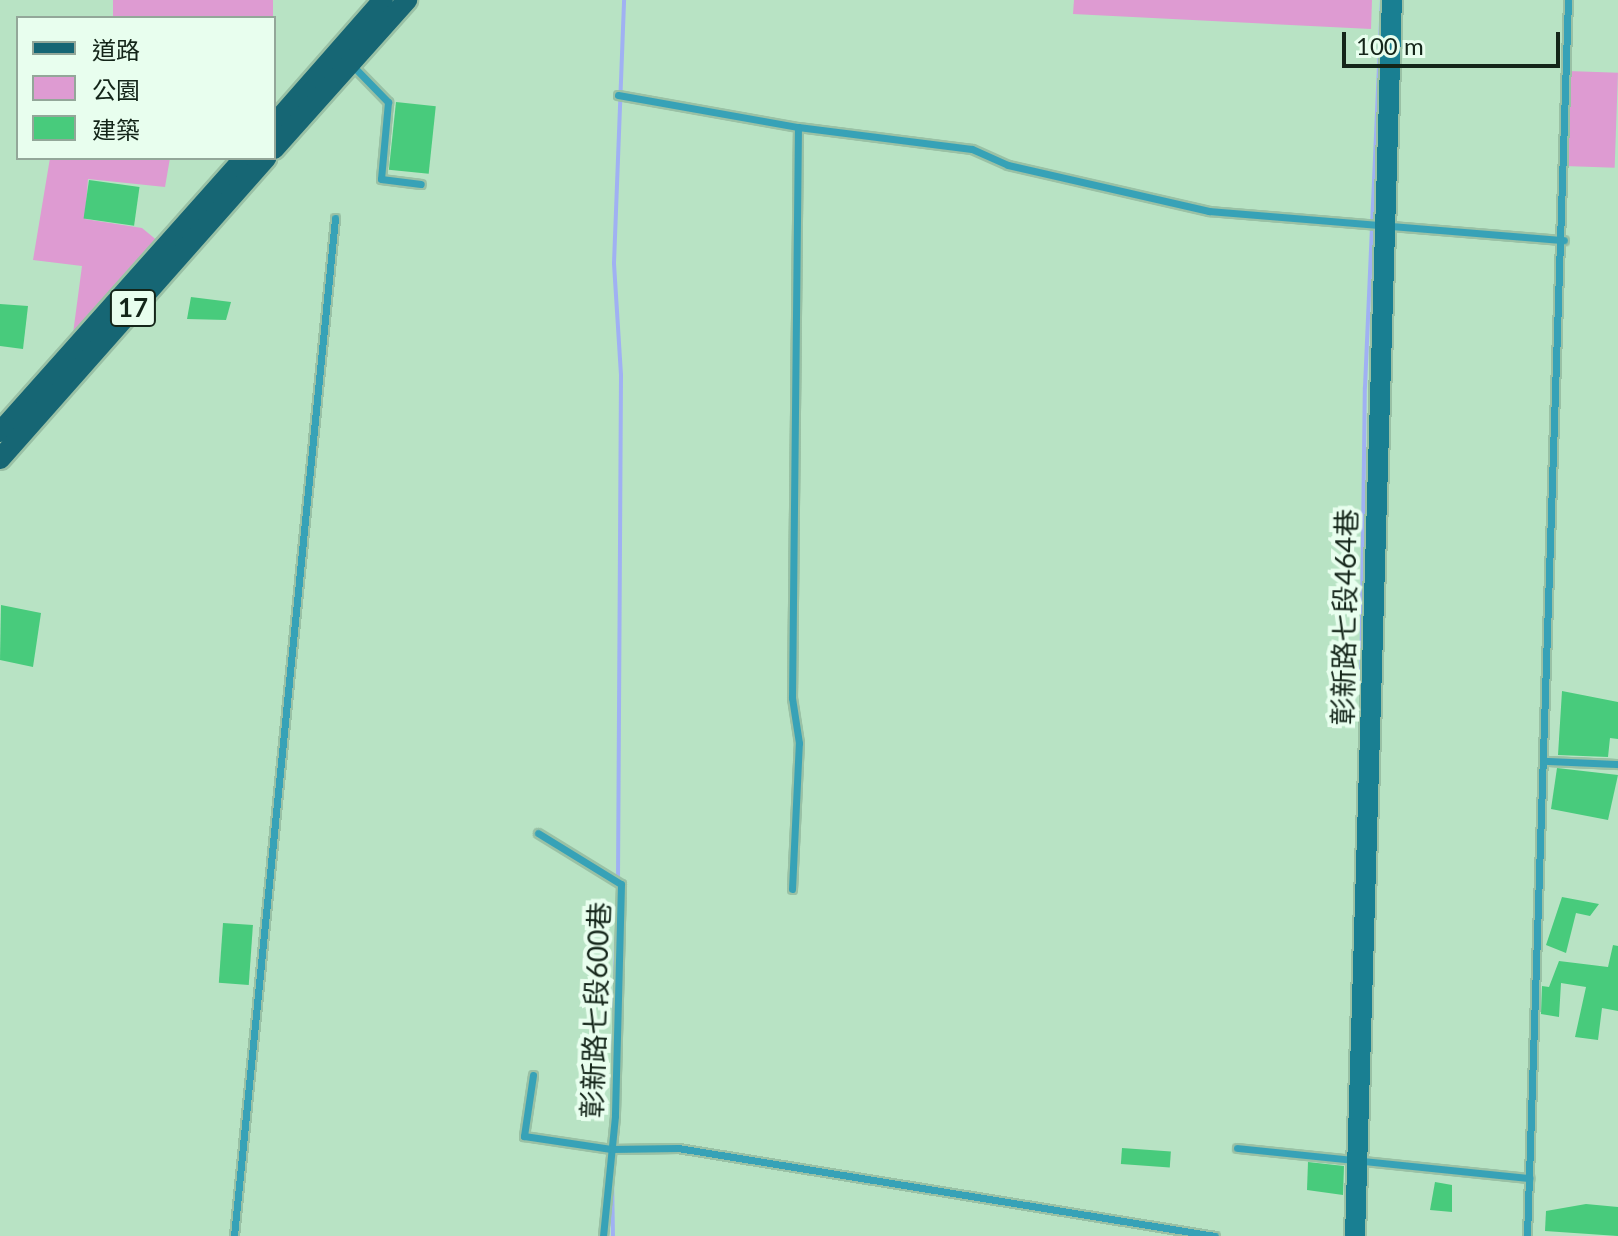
<!DOCTYPE html>
<html>
<head>
<meta charset="utf-8">
<style>
  body { margin:0 }
  #map { position:relative; width:1618px; height:1236px; overflow:hidden; background:#b8e3c4; font-family:Lato,"Noto Sans TC",sans-serif }
  div>[style] { position:absolute }
  .green>* { inset:0; background:#de9bd2; transform-origin:0 0 }
  .stream>* { height:4px; margin:-2px; padding:0 2px; transform-origin:2px; border-radius:2px; background:#a0b1f3 }
  .building>* { inset:0; background:#48cb7c; transform-origin:0 0 }
  .roads { filter:drop-shadow(2px 0 #9ac1a5) drop-shadow(-2px 0 #9ac1a5) drop-shadow(0 2px #9ac1a5) drop-shadow(0 -2px #9ac1a5) }
  .lane>* { height:7px; margin:-3.5px; padding:0 3.5px; transform-origin:3.5px; border-radius:3.5px; background:#37a2b7 }
  .secondary>* { height:20px; margin:-10px; padding:0 10px; transform-origin:10px; border-radius:10px; background:#197f92 }
  .primary>* { height:20px; margin:-10px; padding:0 10px; transform-origin:10px; border-radius:10px; background:#166674 }
  span { translate:-50% -50%; white-space:nowrap; text-align:center; line-height:1.15; -webkit-text-stroke:8px #e8feee; paint-order:stroke }
  .shield-label span { padding:2px 6px; background:#e8feee; border:2px solid; border-radius:6px; -webkit-text-stroke-width:0 }
  .shield-label { font-size:26px; color:#142519; font-weight:700 }
  .street-label { font-size:28px; color:#142519 }
  .legend { position:absolute; left:16px; top:16px; width:260px; height:144px; box-sizing:border-box; background:#e8feee; border:2px solid #93a799; margin:0; padding:10px 14px; list-style:none; font-size:24px; color:#142519 }
  .legend li { display:flex; align-items:center; gap:16px; height:40px }
  .legend b { width:40px; border:2px solid #93a799 }
  .scale { position:absolute; left:1342px; top:32px; width:218px; height:36px; box-sizing:border-box; border:4px solid #142519; border-top:0; padding-left:10px; font-size:24px; line-height:28px; white-space:nowrap; color:#142519; -webkit-text-stroke:6px #e8feee; paint-order:stroke }
</style>
</head>
<body>
<div id="map">
  <div class="green">
    <div style="left:113px;top:0;width:160px;height:18px"></div>
    <div style="clip-path:polygon(1074px 0,1372px 0,1371px 29px,1073px 14px)"></div>
    <div style="left:1568px;top:71px;width:50px;height:95px;rotate:2deg"></div>
    <div style="clip-path:polygon(50px 158px,170px 158px,165px 187px,88px 179px,85px 219px,142px 228px,159px 242px,72px 341px,82px 266px,33px 260px)"></div>
  </div>
  <div class="stream">
    <div style="left:1361px;top:701px;width:314px;rotate:-89.3deg"></div>
    <div style="left:1365px;top:387px;width:387px;rotate:-87.5deg"></div>
    <div style="left:618px;top:881px;width:506px;rotate:-89.66deg"></div>
    <div style="left:621px;top:375px;width:112px;rotate:-93.6deg"></div>
    <div style="left:614px;top:263px;width:263px;rotate:-87.8deg"></div>
    <div style="left:612px;top:1117px;width:179px;rotate:-88.7deg"></div>
    <div style="left:612px;top:1174px;width:62px;rotate:89.1deg"></div>
  </div>
  <div class="building">
    <div style="left:396px;top:102px;width:40px;height:68px;rotate:6deg"></div>
    <div style="left:89px;top:180px;width:51px;height:39px;rotate:8deg"></div>
    <div style="clip-path:polygon(191px 297px,231px 302px,226px 320px,187px 319px)"></div>
    <div style="clip-path:polygon(0 304px,28px 306px,23px 349px,0 346px)"></div>
    <div style="clip-path:polygon(1px 605px,41px 613px,33px 667px,0 660px)"></div>
    <div style="clip-path:polygon(1562px 691px,1618px 702px,1618px 739px,1610px 738px,1608px 757px,1558px 755px)"></div>
    <div style="clip-path:polygon(1557px 768px,1618px 775px,1608px 820px,1551px 809px)"></div>
    <div style="clip-path:polygon(1562px 897px,1599px 904px,1590px 916px,1576px 913px,1566px 953px,1546px 945px)"></div>
    <div style="left:223px;top:923px;width:30px;height:60px;rotate:4deg"></div>
    <div style="clip-path:polygon(1613px 945px,1618px 946px,1618px 1011px,1602px 1008px,1598px 1040px,1575px 1037px,1586px 987px,1561px 983px,1559px 1017px,1541px 1014px,1542px 986px,1549px 987px,1559px 961px,1608px 967px)"></div>
    <div style="left:1122px;top:1148px;width:49px;height:16px;rotate:4deg"></div>
    <div style="clip-path:polygon(1308px 1162px,1344px 1166px,1343px 1195px,1307px 1190px)"></div>
    <div style="clip-path:polygon(1435px 1182px,1452px 1185px,1452px 1212px,1430px 1210px)"></div>
    <div style="clip-path:polygon(1586px 1204px,1618px 1207px,1618px 1236px,1545px 1231px,1546px 1211px)"></div>
  </div>
  <div class="roads">
    <div class="lane">
      <div style="left:352px;top:65px;width:52px;rotate:45.8deg"></div>
      <div style="left:388px;top:102px;width:77px;rotate:95.2deg"></div>
      <div style="left:381px;top:179px;width:40px;rotate:7.1deg"></div>
      <div style="left:618px;top:95px;width:183px;rotate:10.1deg"></div>
      <div style="left:798px;top:127px;width:175px;rotate:7.2deg"></div>
      <div style="left:972px;top:149px;width:39px;rotate:24deg"></div>
      <div style="left:1008px;top:165px;width:206px;rotate:12.9deg"></div>
      <div style="left:1209px;top:211px;width:356px;rotate:4.7deg"></div>
      <div style="left:1546px;top:761px;width:72px;rotate:2.4deg"></div>
      <div style="left:538px;top:833px;width:97px;rotate:31.6deg"></div>
      <div style="left:621px;top:884px;width:232px;rotate:91.5deg"></div>
      <div style="left:615px;top:1116px;width:121px;rotate:95.7deg"></div>
      <div style="left:792px;top:889px;width:146px;rotate:-87.3deg"></div>
      <div style="left:799px;top:743px;width:46px;rotate:-98.8deg"></div>
      <div style="left:792px;top:698px;width:571px;rotate:-89.4deg"></div>
      <div style="left:533px;top:1075px;width:62px;rotate:98.4deg"></div>
      <div style="left:524px;top:1136px;width:88px;rotate:8.5deg"></div>
      <div style="left:611px;top:1149px;width:67px;rotate:-0.9deg"></div>
      <div style="left:678px;top:1148px;width:544px;rotate:9.31deg"></div>
      <div style="left:1237px;top:1148px;width:294px;rotate:5.9deg"></div>
      <div style="left:234px;top:1236px;width:1023px;rotate:-84.33deg"></div>
      <div style="left:1527px;top:1236px;width:1237px;rotate:-88.1deg"></div>
    </div>
    <div class="secondary">
      <div style="left:1355px;top:1236px;width:1237px;rotate:-88.29deg"></div>
    </div>
    <div class="primary">
      <div style="left:274px;top:124px;width:165px;rotate:-48.7deg"></div>
      <div style="left:274px;top:149px;width:200px;rotate:-48.2deg"></div>
      <div style="left:0;top:432px;width:367px;rotate:-48.3deg"></div>
      <div style="left:0;top:459px;width:402px;rotate:-48.5deg"></div>
    </div>
  </div>
  <div class="shield-label">
    <span style="left:133px;top:308px">17</span>
  </div>
  <div class="street-label">
    <span style="left:1344px;top:617px;rotate:-89deg">彰新路七段464巷</span>
    <span style="left:595px;top:1010px;rotate:-88deg">彰新路七段600巷</span>
  </div>
  <ul class="legend">
  <li><b style="height:10px;background:#166674"></b>道路</li>
  <li><b style="height:22px;background:#de9bd2"></b>公園</li>
  <li><b style="height:22px;background:#48cb7c"></b>建築</li>
  </ul>
  <div class="scale">100 m</div>
</div>
</body>
</html>
